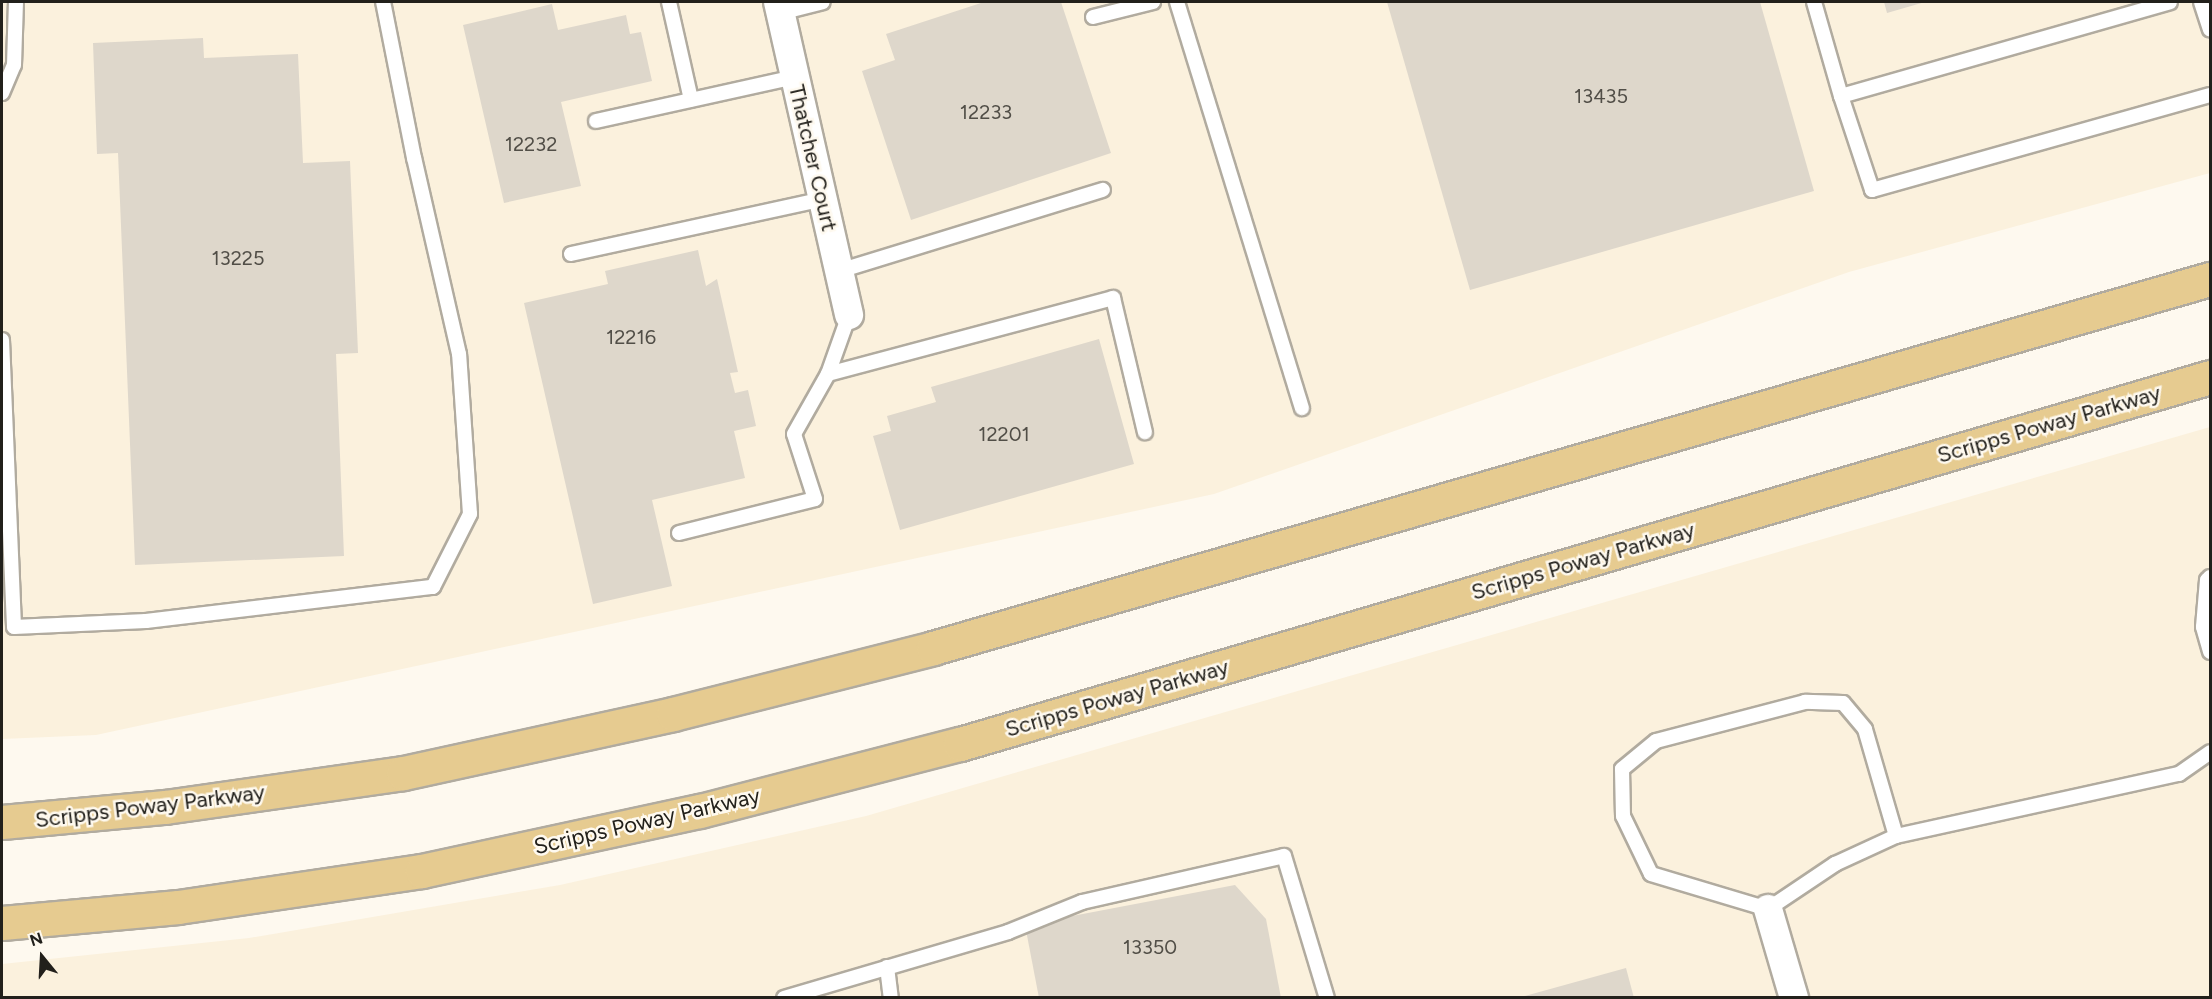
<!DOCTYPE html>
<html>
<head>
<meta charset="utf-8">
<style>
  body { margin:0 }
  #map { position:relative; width:2212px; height:999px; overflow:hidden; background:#fef9ef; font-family:Figtree,sans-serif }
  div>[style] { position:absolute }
  .built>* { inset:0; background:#fbf1dd }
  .building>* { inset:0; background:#ded7cb }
  .roads { filter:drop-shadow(2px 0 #b1ab9f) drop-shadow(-2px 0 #b1ab9f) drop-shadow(0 2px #b1ab9f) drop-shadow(0 -2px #b1ab9f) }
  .lane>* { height:14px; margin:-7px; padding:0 7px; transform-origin:7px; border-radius:7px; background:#fff }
  .street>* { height:28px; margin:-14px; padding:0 14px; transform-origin:14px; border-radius:14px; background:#fff }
  .primary>* { height:33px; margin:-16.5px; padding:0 16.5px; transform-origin:16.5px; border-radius:16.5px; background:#e6cb90 }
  span { translate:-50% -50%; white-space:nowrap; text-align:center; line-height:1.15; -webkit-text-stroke:5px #fef9ef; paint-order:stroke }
  .number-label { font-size:20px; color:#514e47 }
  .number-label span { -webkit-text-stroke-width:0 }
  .street-label { font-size:22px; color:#22201b }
  .frame { position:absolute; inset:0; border:3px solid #22201b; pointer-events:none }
  .north { position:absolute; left:12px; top:927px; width:60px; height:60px; -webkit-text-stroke:4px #fef9ef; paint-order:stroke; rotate:342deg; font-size:16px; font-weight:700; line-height:24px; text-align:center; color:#22201b }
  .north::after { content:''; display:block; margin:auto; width:21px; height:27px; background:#22201b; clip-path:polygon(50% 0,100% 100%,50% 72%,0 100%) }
</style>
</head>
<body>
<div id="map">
  <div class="built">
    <div style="clip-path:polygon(2px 2px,2210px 2px,2210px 173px,1849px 272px,1214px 494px,96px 735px,2px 739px)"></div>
    <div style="clip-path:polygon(2210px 427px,2210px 997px,2px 998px,2px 964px,249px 938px,560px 885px,866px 816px)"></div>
  </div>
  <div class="building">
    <div style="clip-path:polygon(984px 2px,1061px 2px,1111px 153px,911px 220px,862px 71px,895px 60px,886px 34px)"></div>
    <div style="clip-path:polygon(1387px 2px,1760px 2px,1814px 191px,1470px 290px)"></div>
    <div style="clip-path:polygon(1884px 2px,1925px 2px,1887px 13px)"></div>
    <div style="clip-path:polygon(552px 4px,558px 30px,626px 15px,630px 34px,641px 32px,652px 81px,561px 102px,581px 186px,504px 203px,463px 25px)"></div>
    <div style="clip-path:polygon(203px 38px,204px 58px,298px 54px,303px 163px,350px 161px,358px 353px,336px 354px,344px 556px,135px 565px,118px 153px,97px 154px,93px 43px)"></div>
    <div style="clip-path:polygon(698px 250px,706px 286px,717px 279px,738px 372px,730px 373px,735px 393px,748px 390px,756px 426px,734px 431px,745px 478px,652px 500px,672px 586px,593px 604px,524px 303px,608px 284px,605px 271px)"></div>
    <div style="clip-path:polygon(1099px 339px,1134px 464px,900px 530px,873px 436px,891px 431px,887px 416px,936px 402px,931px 387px)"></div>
    <div style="clip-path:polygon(1235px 885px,1266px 919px,1281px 998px,1039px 998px,1025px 925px)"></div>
    <div style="clip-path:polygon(1626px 968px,1634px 998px,1521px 998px,1521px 997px)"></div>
  </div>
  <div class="roads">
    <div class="lane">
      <div style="left:669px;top:2px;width:100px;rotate:77.3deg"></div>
      <div style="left:1177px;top:2px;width:425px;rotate:72.9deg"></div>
      <div style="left:1814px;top:2px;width:98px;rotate:74deg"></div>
      <div style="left:1841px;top:96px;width:342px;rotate:-15.9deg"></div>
      <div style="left:2201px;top:2px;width:29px;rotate:72deg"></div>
      <div style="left:780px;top:13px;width:44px;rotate:-14.3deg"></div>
      <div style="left:1093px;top:17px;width:62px;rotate:-14deg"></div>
      <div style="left:2px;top:93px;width:30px;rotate:-67deg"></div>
      <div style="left:14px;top:65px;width:63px;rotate:-88.2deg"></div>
      <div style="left:1841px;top:96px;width:99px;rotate:71.7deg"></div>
      <div style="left:1872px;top:190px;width:351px;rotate:-15.7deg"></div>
      <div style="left:596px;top:121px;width:203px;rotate:-12.5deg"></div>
      <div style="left:571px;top:254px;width:258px;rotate:-12.3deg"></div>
      <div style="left:839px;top:271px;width:276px;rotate:-17.1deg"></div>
      <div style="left:2px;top:340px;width:287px;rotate:87.6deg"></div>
      <div style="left:14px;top:627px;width:132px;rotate:-2.6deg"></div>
      <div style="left:146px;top:621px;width:289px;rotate:-6.8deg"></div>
      <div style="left:433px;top:587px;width:82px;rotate:-63.1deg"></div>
      <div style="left:470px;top:514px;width:160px;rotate:-93.9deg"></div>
      <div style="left:459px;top:354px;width:201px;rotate:-102.9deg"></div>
      <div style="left:414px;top:158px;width:159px;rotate:-101.2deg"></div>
      <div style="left:828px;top:374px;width:295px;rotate:-14.9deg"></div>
      <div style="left:1113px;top:298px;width:138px;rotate:76.6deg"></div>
      <div style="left:679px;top:533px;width:140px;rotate:-14deg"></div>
      <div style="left:815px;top:499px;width:68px;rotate:-107.9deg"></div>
      <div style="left:794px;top:434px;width:69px;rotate:-60.5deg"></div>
      <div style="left:828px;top:374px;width:63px;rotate:-70.4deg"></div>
      <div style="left:2210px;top:577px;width:4px;rotate:135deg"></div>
      <div style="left:2207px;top:580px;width:47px;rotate:94.9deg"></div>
      <div style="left:2203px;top:627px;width:26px;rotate:74deg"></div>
      <div style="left:1896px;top:836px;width:111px;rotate:-106.2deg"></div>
      <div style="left:1865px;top:729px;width:34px;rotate:-130deg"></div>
      <div style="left:1843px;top:703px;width:38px;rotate:-178deg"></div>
      <div style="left:1805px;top:702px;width:154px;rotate:165.3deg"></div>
      <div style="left:1656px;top:741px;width:44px;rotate:140.5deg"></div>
      <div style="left:1622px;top:769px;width:47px;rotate:88.8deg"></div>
      <div style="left:1623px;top:816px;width:64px;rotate:64.2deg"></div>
      <div style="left:1651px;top:874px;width:122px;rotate:16.7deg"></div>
      <div style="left:1768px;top:909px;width:81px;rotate:-33.9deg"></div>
      <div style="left:1835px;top:864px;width:67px;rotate:-24.7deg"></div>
      <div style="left:1896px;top:836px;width:290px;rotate:-12.4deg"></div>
      <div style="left:2179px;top:774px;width:38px;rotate:-35deg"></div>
      <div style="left:887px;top:967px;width:31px;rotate:83deg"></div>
      <div style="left:784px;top:998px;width:234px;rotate:-16.4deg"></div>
      <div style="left:1008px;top:932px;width:80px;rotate:-22.1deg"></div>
      <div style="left:1082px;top:902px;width:207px;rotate:-12.8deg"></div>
      <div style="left:1284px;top:856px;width:148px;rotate:73.2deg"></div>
    </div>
    <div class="street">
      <div style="left:778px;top:2px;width:321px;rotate:77.2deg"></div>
      <div style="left:1768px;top:909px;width:93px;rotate:73.7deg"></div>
    </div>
    <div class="primary">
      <div style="left:2px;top:822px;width:164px;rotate:-5.3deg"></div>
      <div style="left:165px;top:807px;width:240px;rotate:-8.1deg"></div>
      <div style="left:403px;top:773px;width:276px;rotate:-12.3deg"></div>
      <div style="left:673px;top:714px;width:268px;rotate:-14.2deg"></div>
      <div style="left:933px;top:648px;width:1329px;rotate:-16.12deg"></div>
      <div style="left:2px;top:923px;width:177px;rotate:-5.2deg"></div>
      <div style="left:178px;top:907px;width:247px;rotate:-8.4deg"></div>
      <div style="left:422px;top:871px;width:284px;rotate:-12.2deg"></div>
      <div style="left:700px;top:811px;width:268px;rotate:-14.5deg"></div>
      <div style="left:960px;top:744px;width:1303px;rotate:-16.36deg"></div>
    </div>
  </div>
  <div class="number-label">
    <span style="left:1601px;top:96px">13435</span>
    <span style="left:986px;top:112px">12233</span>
    <span style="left:531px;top:144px">12232</span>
    <span style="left:238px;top:258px">13225</span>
    <span style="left:631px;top:337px">12216</span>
    <span style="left:1004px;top:434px">12201</span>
    <span style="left:1150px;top:947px">13350</span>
  </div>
  <div class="street-label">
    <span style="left:813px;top:158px;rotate:77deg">Thatcher Court</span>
    <span style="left:2049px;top:424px;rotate:-16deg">Scripps Poway Parkway</span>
    <span style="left:1583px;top:561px;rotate:-16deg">Scripps Poway Parkway</span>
    <span style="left:1117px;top:698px;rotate:-16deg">Scripps Poway Parkway</span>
    <span style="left:150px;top:806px;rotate:-7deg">Scripps Poway Parkway</span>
    <span style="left:647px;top:821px;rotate:-13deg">Scripps Poway Parkway</span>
  </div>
  <div class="frame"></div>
  <div class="north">N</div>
</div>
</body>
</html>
